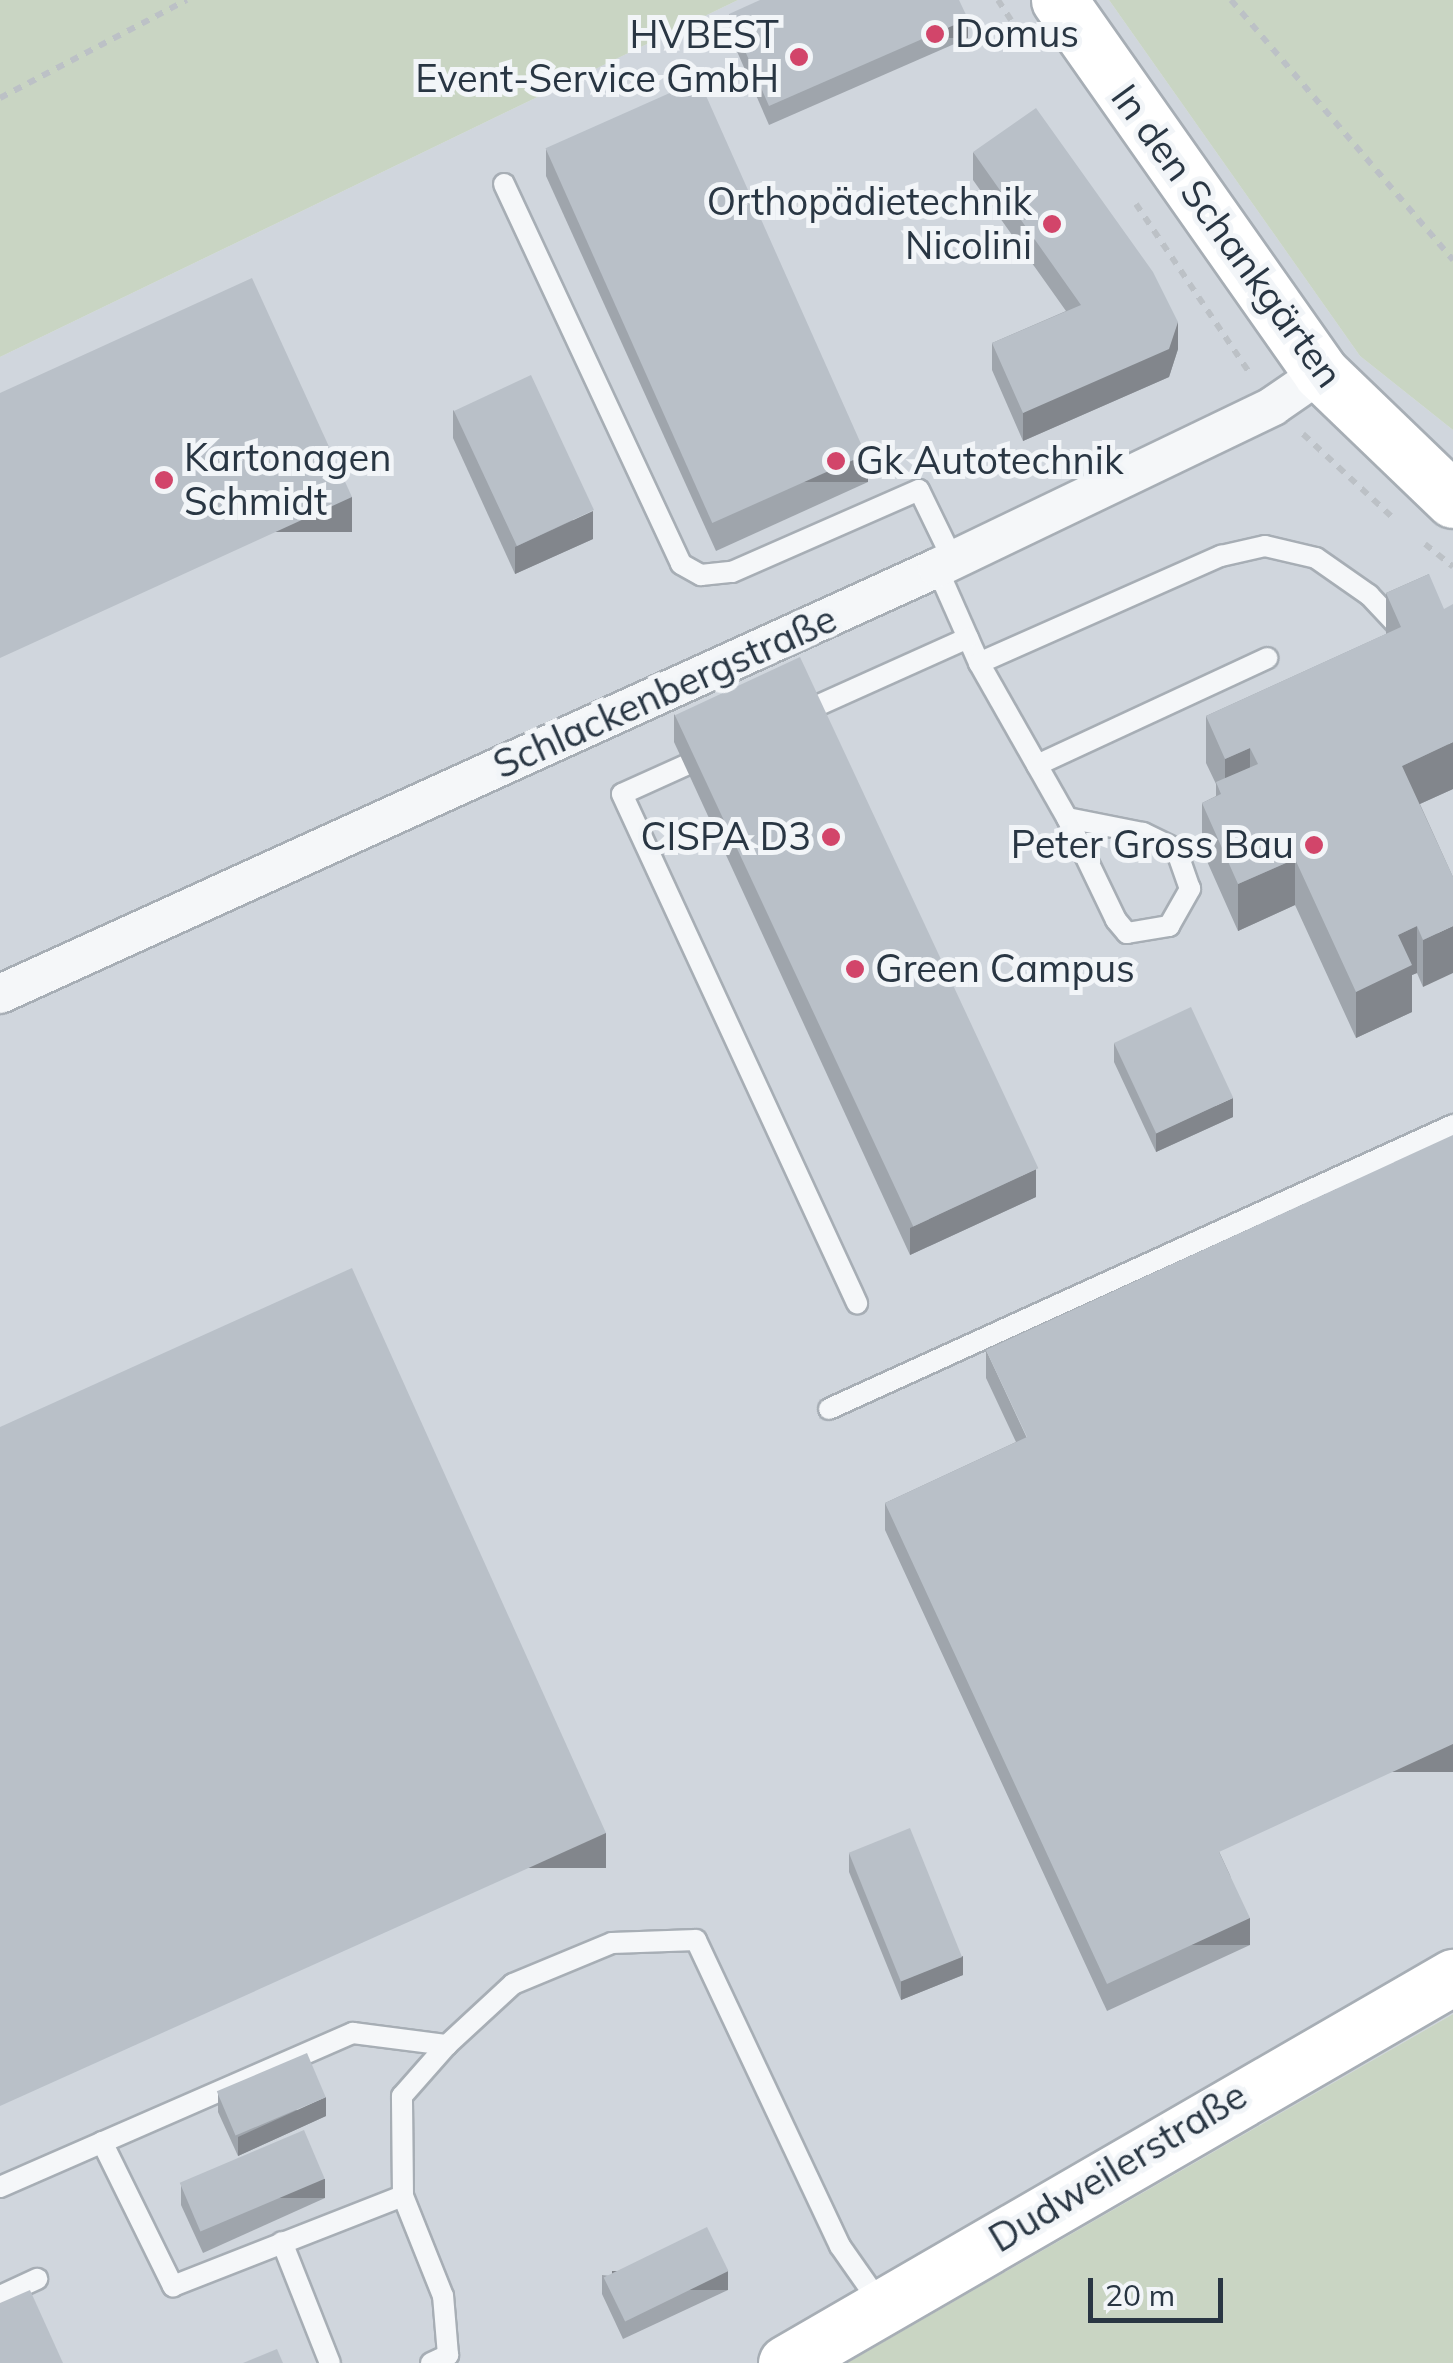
<!DOCTYPE html>
<html>
<head>
<meta charset="utf-8">
<style>
  body { margin:0 }
  #map { position:relative; width:1453px; height:2363px; overflow:hidden; background:#e2e6eb; font-family:Mulish,sans-serif }
  div>[style] { position:absolute }
  .built>* { inset:0; background:#d0d6dd }
  .green>* { inset:0; background:#c9d5c3 }
  .path>* { height:6px; margin-top:-3px; transform-origin:0; background:repeating-linear-gradient(90deg,#bcc1c6 0 8px,transparent 0 16px) }
  .roads { filter:drop-shadow(2px 0 #a7aeb5) drop-shadow(-2px 0 #a7aeb5) drop-shadow(0 2px #a7aeb5) drop-shadow(0 -2px #a7aeb5) }
  .lane>* { height:20px; margin:-10px; padding:0 10px; transform-origin:10px; border-radius:10px; background:#f5f7f9 }
  .street>* { height:38px; margin:-19px; padding:0 19px; transform-origin:19px; border-radius:19px; background:#f5f7f9 }
  .secondary>* { height:55px; margin:-27.5px; padding:0 27.5px; transform-origin:27.5px; border-radius:27.5px; background:#fff }
  .wall>* { inset:0; background:#9fa5ac }
  .shaded-wall>* { inset:0; background:#82868c; transform-origin:0 0 }
  .building>* { inset:0; background:#b9c0c8; transform-origin:0 0 }
  .dots>* { width:28px; height:28px; translate:-50% -50%; box-sizing:border-box; border:5px solid #f2f5f8; border-radius:50% }
  span { translate:-50% -50%; white-space:nowrap; text-align:center; line-height:1.15; -webkit-text-stroke:10px #f2f5f8; paint-order:stroke }
  .poi-label { font-size:38px; color:#293643 }
  .left { translate:0 -50%; text-align:left }
  .right { translate:-100% -50%; text-align:right }
  .street-label { font-size:38px; color:#293643 }
  .scale { position:absolute; left:1088px; top:2278px; width:135px; height:45px; box-sizing:border-box; border:5px solid #293643; border-top:0; padding-left:12px; font-size:30px; line-height:35px; white-space:nowrap; color:#293643; -webkit-text-stroke:8px #f2f5f8; paint-order:stroke }
</style>
</head>
<body>
<div id="map">
  <div class="built">
    <div style="clip-path:polygon(738px 0,1109px 0,1360px 356px,1453px 430px,1453px 2014px,847px 2363px,0 2363px,0 357px)"></div>
  </div>
  <div class="green">
    <div style="clip-path:polygon(0 0,738px 0,0 357px)"></div>
    <div style="clip-path:polygon(1109px 0,1453px 0,1453px 430px,1360px 356px)"></div>
    <div style="clip-path:polygon(1453px 2014px,1453px 2363px,847px 2363px,1300px 2102px)"></div>
  </div>
  <div class="path">
    <div style="left:998px;top:0;width:24px;rotate:57deg"></div>
    <div style="left:1231px;top:0;width:342px;rotate:49.5deg"></div>
    <div style="left:0;top:98px;width:211px;rotate:-27.7deg"></div>
    <div style="left:1136px;top:204px;width:202px;rotate:56.1deg"></div>
    <div style="left:1303px;top:434px;width:122px;rotate:43deg"></div>
    <div style="left:1425px;top:544px;width:36px;rotate:39deg"></div>
  </div>
  <div class="roads">
    <div class="lane">
      <div style="left:504px;top:184px;width:419px;rotate:65deg"></div>
      <div style="left:681px;top:564px;width:23px;rotate:29deg"></div>
      <div style="left:701px;top:575px;width:31px;rotate:-6deg"></div>
      <div style="left:732px;top:572px;width:204px;rotate:-23.7deg"></div>
      <div style="left:919px;top:490px;width:78px;rotate:64.1deg"></div>
      <div style="left:937px;top:568px;width:104px;rotate:66.1deg"></div>
      <div style="left:979px;top:663px;width:178px;rotate:60.4deg"></div>
      <div style="left:1067px;top:818px;width:113px;rotate:64.3deg"></div>
      <div style="left:1116px;top:920px;width:17px;rotate:50deg"></div>
      <div style="left:1127px;top:933px;width:43px;rotate:-9.5deg"></div>
      <div style="left:1169px;top:926px;width:43px;rotate:-60.4deg"></div>
      <div style="left:1190px;top:889px;width:42px;rotate:-109.3deg"></div>
      <div style="left:1176px;top:849px;width:37px;rotate:-154deg"></div>
      <div style="left:1143px;top:833px;width:77px;rotate:-168.8deg"></div>
      <div style="left:979px;top:663px;width:265px;rotate:-23.9deg"></div>
      <div style="left:1221px;top:556px;width:45px;rotate:-12.8deg"></div>
      <div style="left:1265px;top:546px;width:52px;rotate:13.2deg"></div>
      <div style="left:1316px;top:558px;width:65px;rotate:34.9deg"></div>
      <div style="left:1369px;top:595px;width:51px;rotate:46.6deg"></div>
      <div style="left:801px;top:713px;width:183px;rotate:-24.2deg"></div>
      <div style="left:706px;top:756px;width:92px;rotate:155.7deg"></div>
      <div style="left:622px;top:794px;width:561px;rotate:65.22deg"></div>
      <div style="left:1037px;top:765px;width:254px;rotate:-24.9deg"></div>
      <div style="left:829px;top:1409px;width:686px;rotate:-24.47deg"></div>
      <div style="left:102px;top:2142px;width:161px;rotate:63.8deg"></div>
      <div style="left:173px;top:2286px;width:247px;rotate:-21.4deg"></div>
      <div style="left:0;top:2187px;width:385px;rotate:-23.6deg"></div>
      <div style="left:353px;top:2033px;width:95px;rotate:7.3deg"></div>
      <div style="left:447px;top:2045px;width:90px;rotate:-42.7deg"></div>
      <div style="left:513px;top:1984px;width:107px;rotate:-22.5deg"></div>
      <div style="left:612px;top:1943px;width:84px;rotate:-2deg"></div>
      <div style="left:696px;top:1940px;width:338px;rotate:64.8deg"></div>
      <div style="left:840px;top:2246px;width:73px;rotate:55deg"></div>
      <div style="left:282px;top:2242px;width:130px;rotate:68.4deg"></div>
      <div style="left:0;top:2296px;width:41px;rotate:-24.7deg"></div>
      <div style="left:431px;top:2363px;width:19px;rotate:-25deg"></div>
      <div style="left:448px;top:2355px;width:59px;rotate:-94.8deg"></div>
      <div style="left:443px;top:2296px;width:108px;rotate:-111.8deg"></div>
      <div style="left:403px;top:2196px;width:100px;rotate:-90.6deg"></div>
      <div style="left:402px;top:2096px;width:68px;rotate:-48.6deg"></div>
    </div>
    <div class="street">
      <div style="left:0;top:994px;width:1029px;rotate:-24.45deg"></div>
      <div style="left:937px;top:568px;width:373px;rotate:-25.7deg"></div>
      <div style="left:1273px;top:406px;width:58px;rotate:-34.5deg"></div>
    </div>
    <div class="secondary">
      <div style="left:1059px;top:0;width:456px;rotate:54.9deg"></div>
      <div style="left:1321px;top:373px;width:183px;rotate:43.9deg"></div>
      <div style="left:786px;top:2363px;width:771px;rotate:-30.06deg"></div>
    </div>
  </div>
  <div class="wall">
    <div style="clip-path:polygon(729px 14px,968px 38px,769px 125px,729px 33px)"></div>
    <div style="clip-path:polygon(546px 149px,868px 482px,716px 551px,546px 176px)"></div>
    <div style="clip-path:polygon(973px 152px,1178px 349px,1169px 377px,1023px 441px,992px 370px,992px 343px,1066px 311px,973px 180px)"></div>
    <div style="clip-path:polygon(453px 410px,593px 539px,515px 574px,453px 438px)"></div>
    <div style="clip-path:polygon(1429px 574px,1453px 789px,1420px 804px,1453px 877px,1423px 987px,1417px 973px,1412px 975px,1412px 1012px,1356px 1038px,1295px 905px,1238px 931px,1202px 850px,1202px 803px,1216px 796px,1216px 784px,1206px 763px,1206px 716px,1386px 634px,1386px 593px)"></div>
    <div style="clip-path:polygon(674px 714px,1036px 1197px,910px 1255px,674px 742px)"></div>
    <div style="clip-path:polygon(1114px 1043px,1233px 1117px,1156px 1152px,1114px 1062px)"></div>
    <div style="clip-path:polygon(986px 1350px,1230px 1875px,1250px 1945px,1107px 2011px,885px 1530px,885px 1503px,1016px 1442px,986px 1378px)"></div>
    <div style="clip-path:polygon(849px 1853px,963px 1975px,901px 2000px,849px 1872px)"></div>
    <div style="clip-path:polygon(218px 2093px,326px 2116px,238px 2156px,218px 2112px)"></div>
    <div style="clip-path:polygon(181px 2186px,325px 2198px,203px 2253px,181px 2205px)"></div>
    <div style="clip-path:polygon(602px 2275px,728px 2290px,623px 2339px,602px 2294px)"></div>
  </div>
  <div class="shaded-wall">
    <div style="left:968px;top:19px;width:19px;height:217px;rotate:90deg"></div>
    <div style="clip-path:polygon(1178px 322px,1178px 349px,1169px 377px,1023px 441px,1023px 413px)"></div>
    <div style="left:868px;top:454px;width:28px;height:167px;rotate:90deg"></div>
    <div style="left:352px;top:497px;width:35px;height:387px;rotate:90deg"></div>
    <div style="clip-path:polygon(593px 511px,593px 539px,515px 574px,515px 547px)"></div>
    <div style="clip-path:polygon(1453px 742px,1453px 789px,1402px 812px,1402px 766px)"></div>
    <div style="clip-path:polygon(1250px 748px,1250px 794px,1225px 806px,1225px 759px)"></div>
    <div style="clip-path:polygon(1295px 859px,1295px 905px,1238px 931px,1238px 884px)"></div>
    <div style="clip-path:polygon(1417px 926px,1417px 973px,1412px 975px,1412px 1012px,1356px 1038px,1356px 992px,1398px 935px)"></div>
    <div style="clip-path:polygon(1453px 926px,1453px 973px,1423px 987px,1423px 940px)"></div>
    <div style="clip-path:polygon(1233px 1098px,1233px 1117px,1156px 1152px,1156px 1133px)"></div>
    <div style="clip-path:polygon(1036px 1169px,1036px 1197px,910px 1255px,910px 1228px)"></div>
    <div style="left:1453px;top:1744px;width:28px;height:258px;rotate:90deg"></div>
    <div style="left:606px;top:1833px;width:35px;height:665px;rotate:90deg"></div>
    <div style="left:1250px;top:1918px;width:27px;height:157px;rotate:90deg"></div>
    <div style="clip-path:polygon(963px 1956px,963px 1975px,901px 2000px,901px 1981px)"></div>
    <div style="clip-path:polygon(326px 2097px,326px 2116px,238px 2156px,238px 2137px)"></div>
    <div style="left:325px;top:2179px;width:19px;height:134px;rotate:90deg"></div>
    <div style="left:728px;top:2271px;width:19px;height:116px;rotate:90deg"></div>
  </div>
  <div class="building">
    <div style="clip-path:polygon(760px 0,959px 0,968px 19px,769px 106px,729px 14px)"></div>
    <div style="left:699px;top:80px;width:410px;height:168px;rotate:66deg"></div>
    <div style="clip-path:polygon(1036px 108px,1153px 272px,1178px 322px,1169px 349px,1023px 413px,992px 343px,1081px 305px,973px 152px)"></div>
    <div style="clip-path:polygon(252px 278px,352px 497px,0 658px,0 393px)"></div>
    <div style="left:531px;top:375px;width:149px;height:85px;rotate:65deg"></div>
    <div style="clip-path:polygon(1429px 574px,1444px 609px,1453px 604px,1453px 742px,1402px 766px,1453px 877px,1453px 926px,1423px 940px,1417px 926px,1398px 935px,1412px 965px,1356px 992px,1295px 859px,1238px 884px,1202px 803px,1221px 794px,1216px 782px,1258px 764px,1250px 748px,1225px 759px,1206px 716px,1401px 627px,1386px 593px)"></div>
    <div style="left:800px;top:657px;width:564px;height:138px;rotate:65deg"></div>
    <div style="left:1191px;top:1007px;width:100px;height:85px;rotate:65deg"></div>
    <div style="clip-path:polygon(1453px 1135px,1453px 1744px,1219px 1852px,1250px 1918px,1107px 1984px,885px 1503px,1027px 1437px,986px 1350px)"></div>
    <div style="clip-path:polygon(352px 1268px,606px 1833px,0 2106px,0 1427px)"></div>
    <div style="left:910px;top:1828px;width:139px;height:66px;rotate:68deg"></div>
    <div style="left:307px;top:2053px;width:48px;height:98px;rotate:67deg"></div>
    <div style="left:304px;top:2130px;width:53px;height:135px;rotate:67deg"></div>
    <div style="left:707px;top:2227px;width:49px;height:115px;rotate:64deg"></div>
    <div style="clip-path:polygon(30px 2290px,63px 2363px,0 2363px,0 2303px)"></div>
    <div style="clip-path:polygon(277px 2349px,283px 2363px,243px 2363px)"></div>
  </div>
  <div class="dots">
    <div style="left:935px;top:34px;background:#d2456a"></div>
    <div style="left:799px;top:57px;background:#d2456a"></div>
    <div style="left:1052px;top:224px;background:#d2456a"></div>
    <div style="left:836px;top:461px;background:#d2456a"></div>
    <div style="left:164px;top:480px;background:#d2456a"></div>
    <div style="left:831px;top:837px;background:#d2456a"></div>
    <div style="left:1314px;top:845px;background:#d2456a"></div>
    <div style="left:855px;top:969px;background:#d2456a"></div>
  </div>
  <div class="poi-label">
    <span class="left" style="left:955px;top:34px">Domus</span>
    <span class="right" style="left:779px;top:57px">HVBEST<br>Event-Service GmbH</span>
    <span class="right" style="left:1032px;top:224px">Orthopädietechnik<br>Nicolini</span>
    <span class="left" style="left:184px;top:480px">Kartonagen<br>Schmidt</span>
    <span class="left" style="left:856px;top:461px">Gk Autotechnik</span>
    <span class="right" style="left:811px;top:837px">CISPA D3</span>
    <span class="right" style="left:1294px;top:845px">Peter Gross Bau</span>
    <span class="left" style="left:875px;top:969px">Green Campus</span>
  </div>
  <div class="street-label">
    <span style="left:1227px;top:236px;rotate:54deg">In den Schankgärten</span>
    <span style="left:665px;top:692px;rotate:-24deg">Schlackenbergstraße</span>
    <span style="left:1118px;top:2167px;rotate:-31deg">Dudweilerstraße</span>
  </div>
  <div class="scale">20 m</div>
</div>
</body>
</html>
